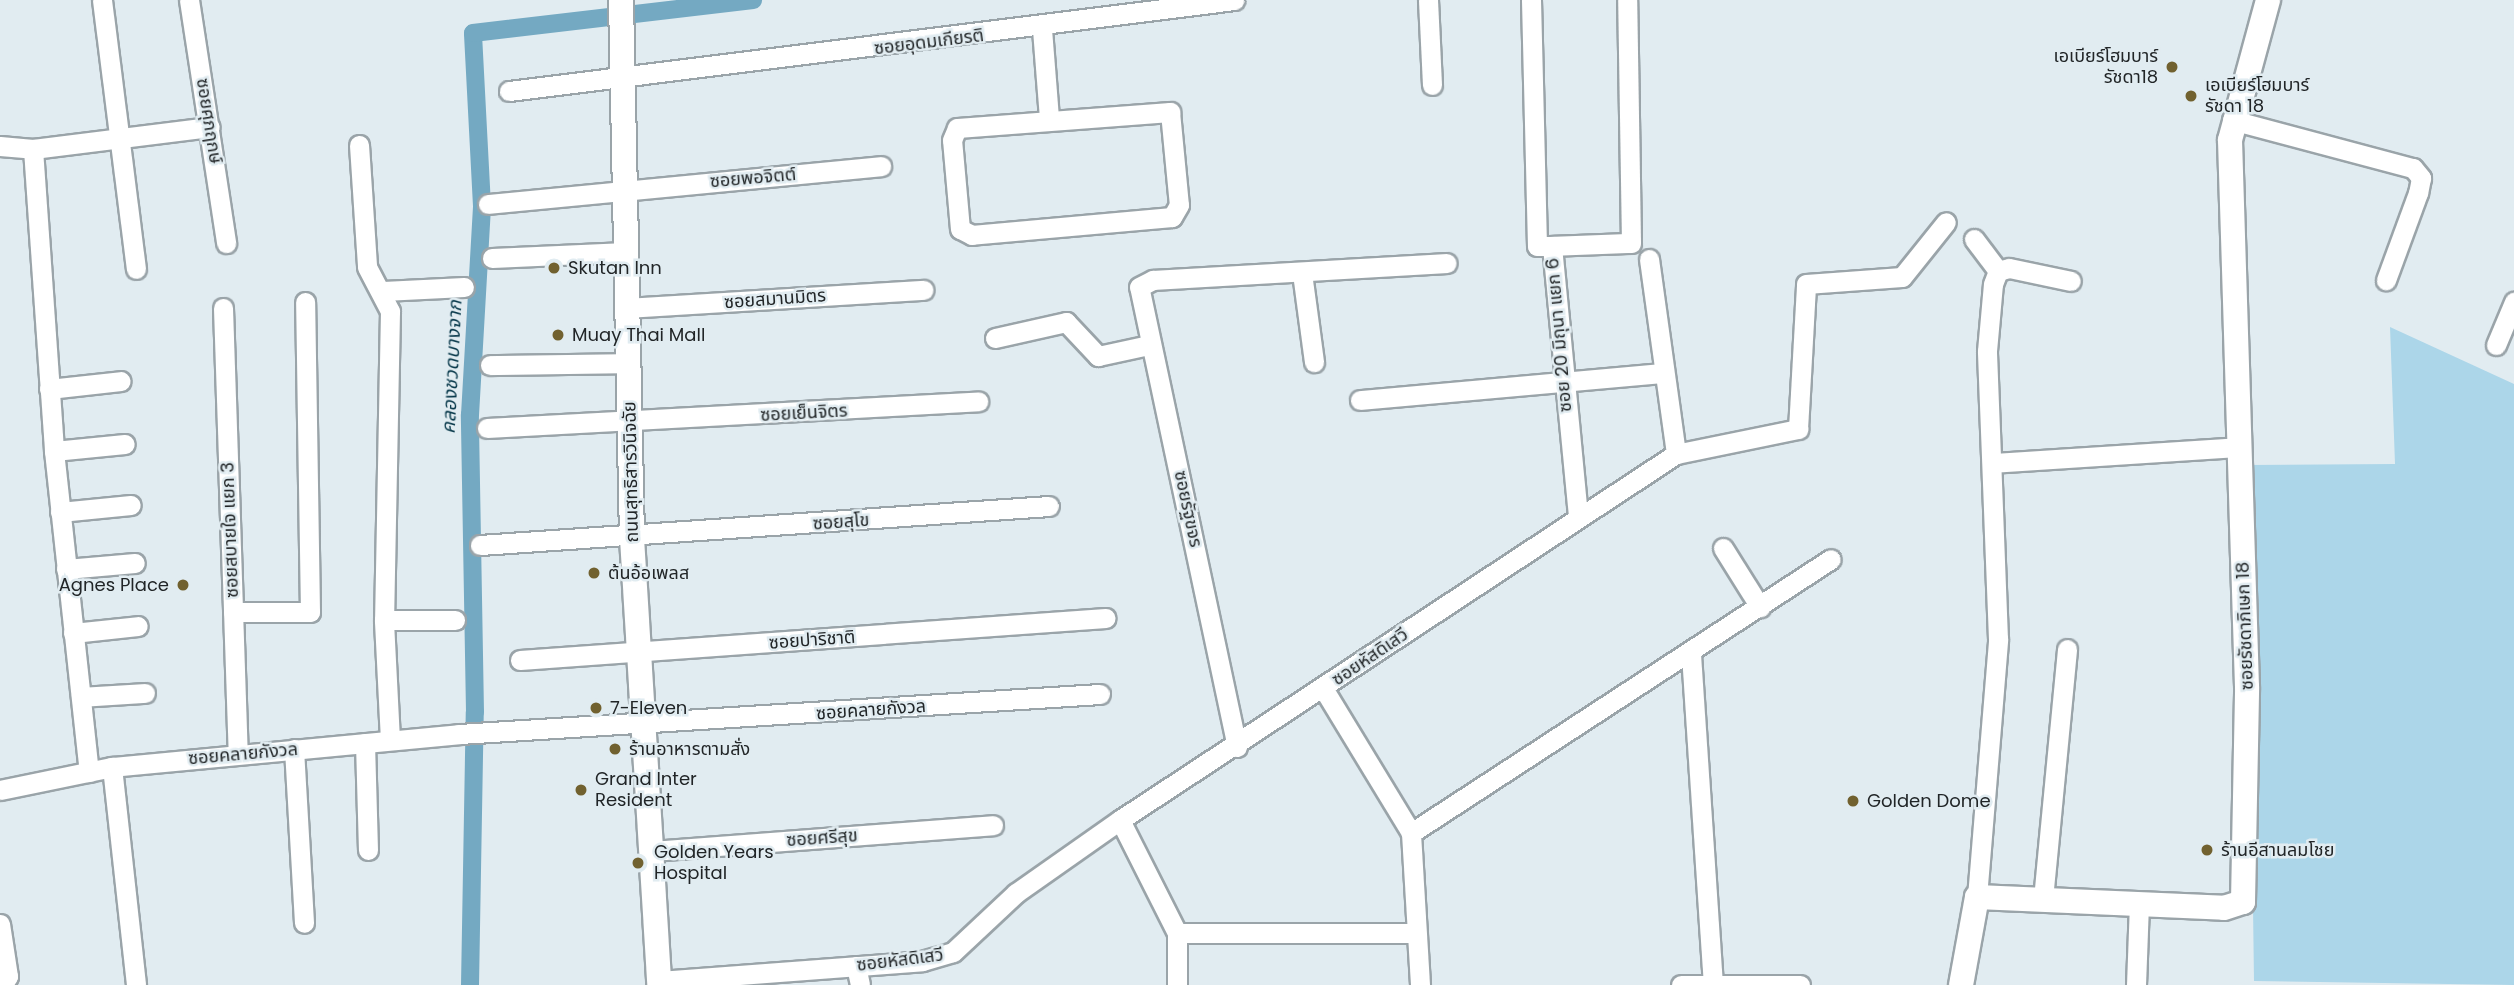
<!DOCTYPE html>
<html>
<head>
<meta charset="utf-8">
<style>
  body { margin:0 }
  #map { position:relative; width:2514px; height:985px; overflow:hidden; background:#e1ecf1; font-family:Poppins,"Noto Sans Thai",sans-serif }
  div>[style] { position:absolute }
  .green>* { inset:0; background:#acd6e9 }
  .canal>* { height:18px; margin:-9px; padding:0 9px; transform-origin:9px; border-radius:9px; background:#74a9c2 }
  .roads { filter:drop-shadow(2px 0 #9aa4a9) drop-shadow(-2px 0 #9aa4a9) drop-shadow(0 2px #9aa4a9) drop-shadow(0 -2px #9aa4a9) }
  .minor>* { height:19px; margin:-9.5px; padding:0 9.5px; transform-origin:9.5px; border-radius:9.5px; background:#fff }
  .tertiary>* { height:24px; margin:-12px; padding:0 12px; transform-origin:12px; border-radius:12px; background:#fff }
  .dots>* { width:19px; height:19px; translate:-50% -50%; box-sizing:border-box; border:4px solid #e1ecf1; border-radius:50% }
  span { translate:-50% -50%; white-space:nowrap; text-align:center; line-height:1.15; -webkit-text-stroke:5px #e1ecf1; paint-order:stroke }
  .street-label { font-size:18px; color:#212527 }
  .poi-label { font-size:18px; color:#212527 }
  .right { translate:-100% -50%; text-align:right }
  .left { translate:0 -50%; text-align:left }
  .water-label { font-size:19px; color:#07384a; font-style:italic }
</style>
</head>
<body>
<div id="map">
  <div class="green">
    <div style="clip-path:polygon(2390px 327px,2514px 384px,2514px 985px,2254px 981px,2247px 465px,2395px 464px)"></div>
  </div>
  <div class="canal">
    <div style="left:470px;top:985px;width:273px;rotate:-89deg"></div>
    <div style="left:475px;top:712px;width:297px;rotate:-91deg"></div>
    <div style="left:470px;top:415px;width:209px;rotate:-86.7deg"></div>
    <div style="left:482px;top:206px;width:173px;rotate:-93deg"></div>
    <div style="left:473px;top:33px;width:282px;rotate:-6.7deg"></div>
  </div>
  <div class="roads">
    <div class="minor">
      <div style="left:102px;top:0;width:271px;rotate:82.8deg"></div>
      <div style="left:189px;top:0;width:246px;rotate:81.3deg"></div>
      <div style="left:1428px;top:0;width:85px;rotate:87.3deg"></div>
      <div style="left:1531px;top:0;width:246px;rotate:88.6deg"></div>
      <div style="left:1537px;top:246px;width:15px"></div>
      <div style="left:1552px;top:246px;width:271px;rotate:84.5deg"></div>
      <div style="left:1042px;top:29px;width:88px;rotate:85.5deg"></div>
      <div style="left:509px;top:91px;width:731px;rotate:-7.15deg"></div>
      <div style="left:1170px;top:112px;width:93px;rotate:84.5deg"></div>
      <div style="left:1179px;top:205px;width:14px;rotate:120deg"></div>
      <div style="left:1172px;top:217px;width:201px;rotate:174.9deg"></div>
      <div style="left:972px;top:235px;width:13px;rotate:-153deg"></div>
      <div style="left:960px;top:229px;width:89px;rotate:-95.1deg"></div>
      <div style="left:952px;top:140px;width:13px;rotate:-67deg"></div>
      <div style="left:957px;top:128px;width:214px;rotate:-4.3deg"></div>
      <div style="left:2232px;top:120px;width:187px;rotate:14.9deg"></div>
      <div style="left:2413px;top:168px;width:13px;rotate:51deg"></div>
      <div style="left:2421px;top:178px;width:15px;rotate:101deg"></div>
      <div style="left:2418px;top:193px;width:93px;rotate:110.2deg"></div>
      <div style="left:359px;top:145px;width:122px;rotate:86.2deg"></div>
      <div style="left:367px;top:267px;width:50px;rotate:62.4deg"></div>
      <div style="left:390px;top:311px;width:309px;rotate:91.1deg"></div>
      <div style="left:0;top:146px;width:33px;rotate:5deg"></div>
      <div style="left:33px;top:149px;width:178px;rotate:-7.1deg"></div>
      <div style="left:33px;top:149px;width:303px;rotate:86deg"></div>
      <div style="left:54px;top:451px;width:323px;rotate:83.8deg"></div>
      <div style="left:488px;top:204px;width:395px;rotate:-5.5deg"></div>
      <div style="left:1974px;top:239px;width:40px;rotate:53deg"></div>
      <div style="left:1552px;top:246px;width:79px;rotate:-2.2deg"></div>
      <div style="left:1631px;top:243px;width:243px;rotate:-90.9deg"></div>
      <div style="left:492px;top:258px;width:134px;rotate:-2.6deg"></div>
      <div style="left:1649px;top:259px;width:197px;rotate:82.1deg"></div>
      <div style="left:1302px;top:273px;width:90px;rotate:82.3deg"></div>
      <div style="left:383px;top:291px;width:81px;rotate:-2.8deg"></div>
      <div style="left:223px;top:308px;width:445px;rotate:88.1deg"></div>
      <div style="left:627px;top:308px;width:297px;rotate:-3.5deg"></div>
      <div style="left:995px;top:338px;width:73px;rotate:-12.7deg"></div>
      <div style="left:1066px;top:322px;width:47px;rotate:46.7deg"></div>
      <div style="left:1098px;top:356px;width:52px;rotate:-12.2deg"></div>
      <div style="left:2496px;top:345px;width:47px;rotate:-67.3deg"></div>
      <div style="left:490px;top:365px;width:138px;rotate:-0.8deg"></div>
      <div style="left:49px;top:389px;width:72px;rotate:-6.3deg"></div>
      <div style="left:1360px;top:400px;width:305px;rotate:-5.1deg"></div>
      <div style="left:487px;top:428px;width:492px;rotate:-3.1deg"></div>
      <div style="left:54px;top:451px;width:71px;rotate:-5.6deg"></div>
      <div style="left:1992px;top:463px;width:248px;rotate:-3.7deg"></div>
      <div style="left:60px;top:512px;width:71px;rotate:-5.6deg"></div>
      <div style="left:480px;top:545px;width:570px;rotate:-3.92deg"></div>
      <div style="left:1723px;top:548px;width:70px;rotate:57.9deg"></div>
      <div style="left:66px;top:569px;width:69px;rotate:-5deg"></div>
      <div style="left:233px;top:612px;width:77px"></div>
      <div style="left:310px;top:612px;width:310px;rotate:-90.9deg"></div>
      <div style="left:73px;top:633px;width:65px;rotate:-6.1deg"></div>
      <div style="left:1691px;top:654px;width:330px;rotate:86.2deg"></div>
      <div style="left:520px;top:660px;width:587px;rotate:-4.11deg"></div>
      <div style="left:1323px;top:688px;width:170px;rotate:58.7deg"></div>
      <div style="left:1411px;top:833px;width:152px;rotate:86.6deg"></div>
      <div style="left:81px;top:697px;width:64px;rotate:-3.6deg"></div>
      <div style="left:390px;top:740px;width:120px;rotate:-92.9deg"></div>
      <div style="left:384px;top:620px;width:71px"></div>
      <div style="left:365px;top:743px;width:107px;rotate:88.4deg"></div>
      <div style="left:1237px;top:747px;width:470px;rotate:-102deg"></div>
      <div style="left:1139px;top:287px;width:16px;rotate:-27deg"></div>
      <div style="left:1153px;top:280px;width:294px;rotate:-3.3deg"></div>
      <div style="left:294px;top:749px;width:174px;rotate:86.7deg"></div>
      <div style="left:112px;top:767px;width:219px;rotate:83.7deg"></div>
      <div style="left:0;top:790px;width:114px;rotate:-11.6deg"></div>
      <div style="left:112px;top:767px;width:349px;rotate:-5.4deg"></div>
      <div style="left:459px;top:734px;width:642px;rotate:-3.57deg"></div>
      <div style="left:1120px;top:820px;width:127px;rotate:63.2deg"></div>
      <div style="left:1177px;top:933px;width:52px;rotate:90deg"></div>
      <div style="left:1411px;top:833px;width:501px;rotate:-33.12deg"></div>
      <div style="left:651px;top:851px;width:343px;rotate:-4.3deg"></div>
      <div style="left:1977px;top:897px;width:259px;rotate:-85.3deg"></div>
      <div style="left:1998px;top:639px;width:288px;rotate:-92.2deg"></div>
      <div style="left:1987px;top:351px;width:67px;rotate:-84.9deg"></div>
      <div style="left:1993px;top:284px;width:14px;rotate:-69deg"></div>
      <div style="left:1998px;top:271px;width:11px;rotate:-15deg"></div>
      <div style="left:2009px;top:268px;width:63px;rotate:11.8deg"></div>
      <div style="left:2043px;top:899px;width:251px;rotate:-84.5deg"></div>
      <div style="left:0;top:924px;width:53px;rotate:81.3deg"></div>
      <div style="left:8px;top:976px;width:10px;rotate:119deg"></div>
      <div style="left:1177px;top:933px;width:238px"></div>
      <div style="left:856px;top:966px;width:19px;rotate:78deg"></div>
      <div style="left:659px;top:981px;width:264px;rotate:-4.3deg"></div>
      <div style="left:922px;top:961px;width:32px;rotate:-16deg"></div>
      <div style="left:953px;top:952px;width:86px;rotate:-43.1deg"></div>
      <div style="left:1016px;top:893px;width:127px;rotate:-35.1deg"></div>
      <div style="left:1120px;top:820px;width:666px;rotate:-33.36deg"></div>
      <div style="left:1676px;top:454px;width:125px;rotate:-11.6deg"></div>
      <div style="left:1798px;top:429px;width:145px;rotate:-86.8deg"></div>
      <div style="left:1806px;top:284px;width:96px;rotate:-4.2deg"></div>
      <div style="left:1902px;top:277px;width:70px;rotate:-51.3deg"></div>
      <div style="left:1681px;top:985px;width:119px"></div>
      <div style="left:2136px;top:985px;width:82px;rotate:-87.9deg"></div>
    </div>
    <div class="tertiary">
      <div style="left:621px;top:0;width:538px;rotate:88.83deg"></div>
      <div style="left:632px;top:538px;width:448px;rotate:86.5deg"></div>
      <div style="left:1961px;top:985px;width:89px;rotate:-79.7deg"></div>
      <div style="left:1977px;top:897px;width:247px;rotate:2.5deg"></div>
      <div style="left:2224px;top:908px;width:20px;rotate:-18deg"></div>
      <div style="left:2243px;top:902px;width:215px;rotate:-88.9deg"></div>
      <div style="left:2247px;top:687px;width:547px;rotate:-91.78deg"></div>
      <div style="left:2230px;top:140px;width:145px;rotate:-74.8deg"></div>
    </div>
  </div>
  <div class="dots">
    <div style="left:2172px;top:67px;background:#71612f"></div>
    <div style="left:2191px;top:96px;background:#71612f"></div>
    <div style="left:554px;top:268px;background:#71612f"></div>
    <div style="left:558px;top:335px;background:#71612f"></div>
    <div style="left:594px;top:573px;background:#71612f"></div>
    <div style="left:183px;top:585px;background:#71612f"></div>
    <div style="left:596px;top:708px;background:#71612f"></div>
    <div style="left:615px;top:749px;background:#71612f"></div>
    <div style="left:581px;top:790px;background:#71612f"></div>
    <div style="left:1853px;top:801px;background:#71612f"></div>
    <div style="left:2207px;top:850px;background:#71612f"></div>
    <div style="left:638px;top:863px;background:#71612f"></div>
  </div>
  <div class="street-label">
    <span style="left:929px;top:42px;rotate:-7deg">ซอยอุดมเกียรติ</span>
    <span style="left:209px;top:121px;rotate:81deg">ซอยศุภฤกษ์</span>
    <span style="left:753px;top:178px;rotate:-5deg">ซอยพอจิตต์</span>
    <span style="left:775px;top:299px;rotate:-4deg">ซอยสมานมิตร</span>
    <span style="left:1559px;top:335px;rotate:-95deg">ซอย 20 มิถุนา แยก 6</span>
    <span style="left:804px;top:413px;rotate:-3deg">ซอยเย็นจิตร</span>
    <span style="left:631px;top:472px;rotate:-91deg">ถนนสุทธิสารวินิจฉัย</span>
    <span style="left:1188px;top:509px;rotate:78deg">ซอยรัฐขจร</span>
    <span style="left:841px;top:522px;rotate:-4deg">ซอยสุโข</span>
    <span style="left:230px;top:530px;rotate:-92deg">ซอยสบายใจ แยก 3</span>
    <span style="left:2245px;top:626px;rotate:-92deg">ซอยรัชดาภิเษก 18</span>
    <span style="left:812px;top:640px;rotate:-4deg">ซอยปาริชาติ</span>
    <span style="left:1370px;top:657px;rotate:-34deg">ซอยหัสดิเสวี</span>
    <span style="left:871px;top:710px;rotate:-4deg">ซอยคลายกังวล</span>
    <span style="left:243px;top:754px;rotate:-5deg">ซอยคลายกังวล</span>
    <span style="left:822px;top:838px;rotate:-4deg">ซอยศรีสุข</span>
    <span style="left:900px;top:960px;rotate:-7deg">ซอยหัสดิเสวี</span>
  </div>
  <div class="poi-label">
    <span class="right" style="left:2158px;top:67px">เอเบียร์โฮมบาร์<br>รัชดา18</span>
    <span class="left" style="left:2205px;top:96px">เอเบียร์โฮมบาร์<br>รัชดา 18</span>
    <span class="left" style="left:568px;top:268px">Skutan Inn</span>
    <span class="left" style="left:572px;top:335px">Muay Thai Mall</span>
    <span class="left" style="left:608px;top:573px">ต้นอ้อเพลส</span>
    <span class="right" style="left:169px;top:585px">Agnes Place</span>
    <span class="left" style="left:610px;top:708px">7-Eleven</span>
    <span class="left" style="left:629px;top:749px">ร้านอาหารตามสั่ง</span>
    <span class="left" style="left:595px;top:790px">Grand Inter<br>Resident</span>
    <span class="left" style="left:1867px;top:801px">Golden Dome</span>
    <span class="left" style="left:2221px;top:850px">ร้านอีสานลมโชย</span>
    <span class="left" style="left:654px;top:863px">Golden Years<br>Hospital</span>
  </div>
  <div class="water-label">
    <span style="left:452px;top:367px;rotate:-87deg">คลองชวดบางจาก</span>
  </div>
</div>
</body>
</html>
